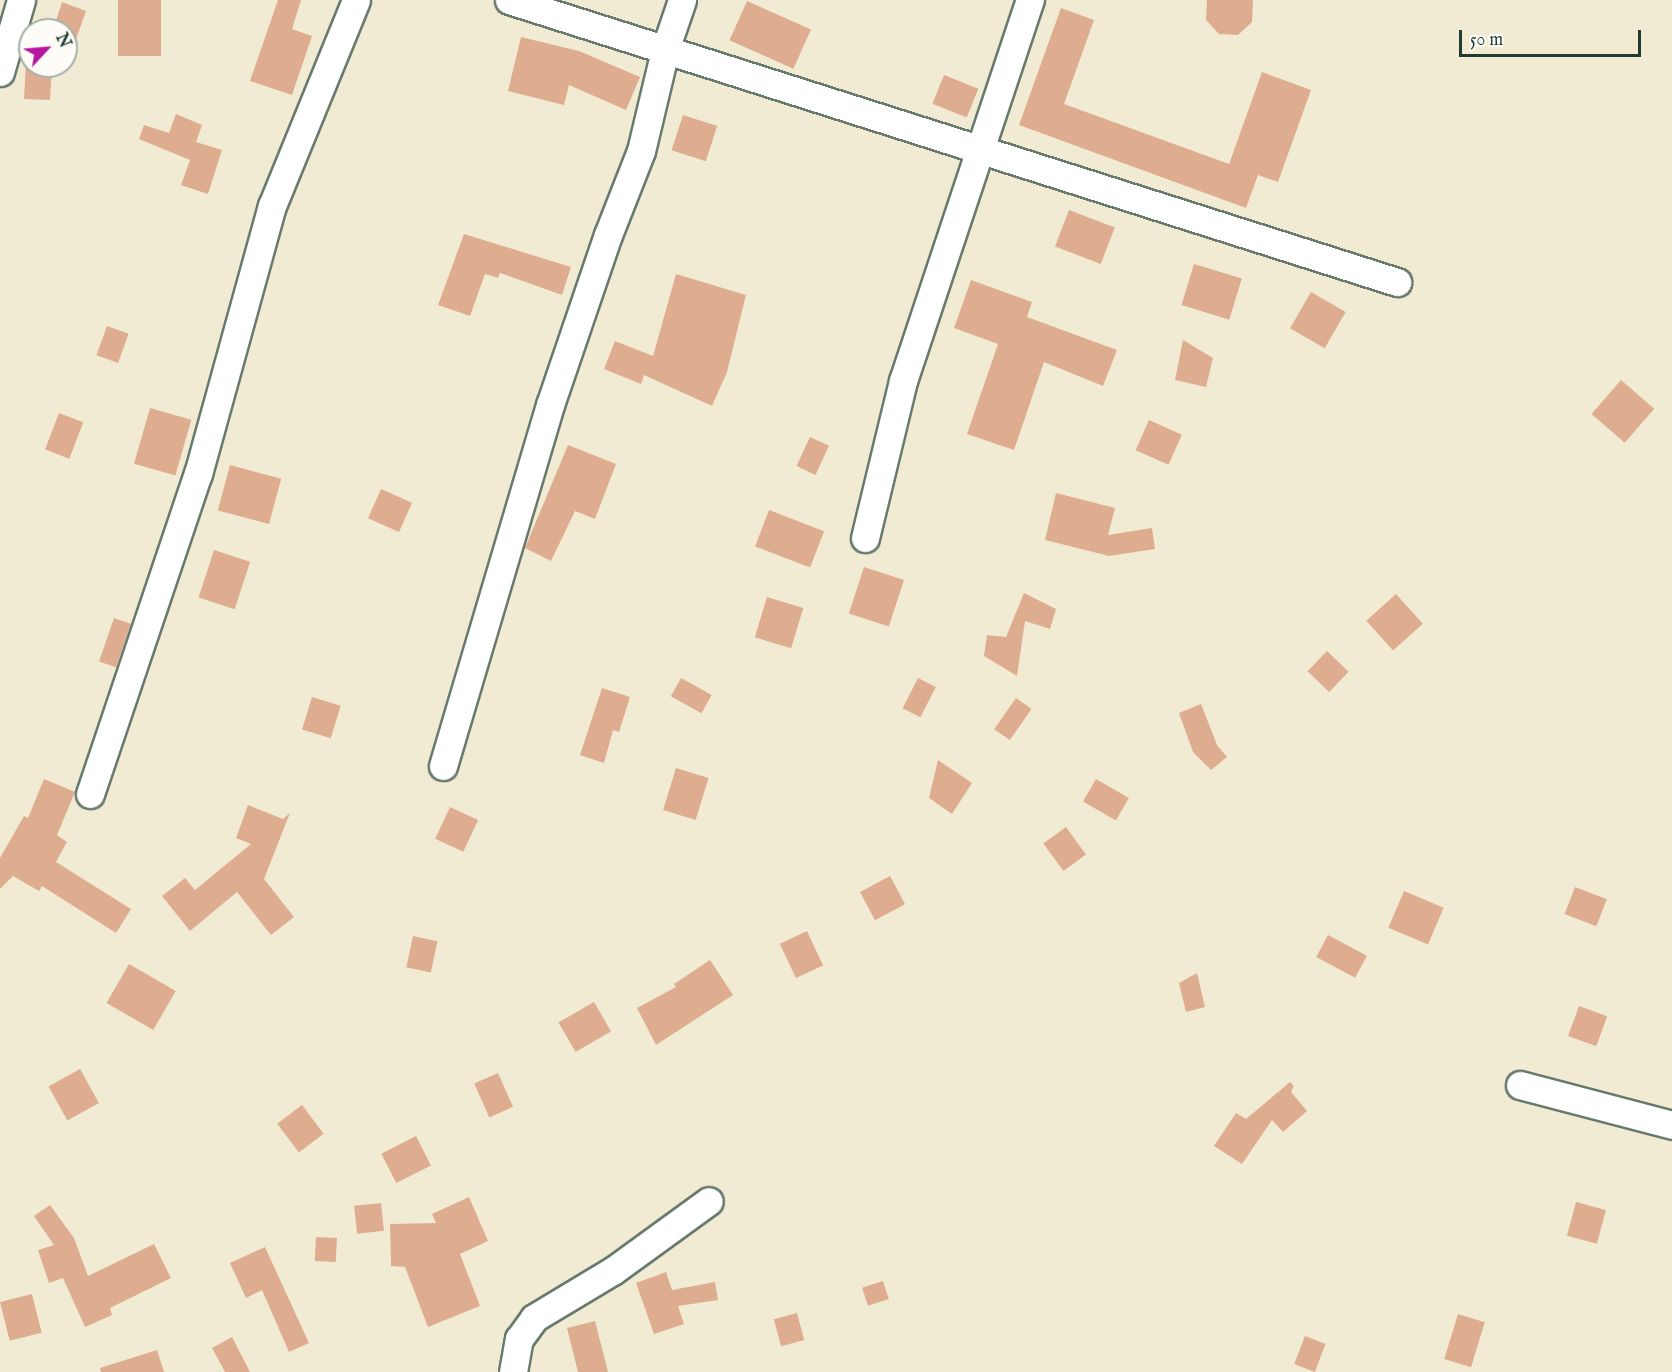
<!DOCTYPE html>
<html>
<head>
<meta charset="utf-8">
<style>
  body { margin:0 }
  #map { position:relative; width:1672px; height:1372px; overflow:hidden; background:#f1ebd4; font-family:"IM FELL English",serif }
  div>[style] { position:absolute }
  .building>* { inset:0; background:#dead90; transform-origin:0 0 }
  .roads { filter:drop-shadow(2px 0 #687a6c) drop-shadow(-2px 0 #687a6c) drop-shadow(0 2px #687a6c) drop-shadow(0 -2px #687a6c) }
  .street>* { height:27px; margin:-13.5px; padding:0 13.5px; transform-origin:13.5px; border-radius:13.5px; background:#fff }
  span { translate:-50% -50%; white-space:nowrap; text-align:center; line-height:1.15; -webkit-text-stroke:6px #fdfcf7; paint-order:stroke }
  .north { position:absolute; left:18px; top:18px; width:60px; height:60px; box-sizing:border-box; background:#fdfcf7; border:2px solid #a4b0a9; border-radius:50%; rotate:64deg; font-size:16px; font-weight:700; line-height:24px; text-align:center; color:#1f3d34 }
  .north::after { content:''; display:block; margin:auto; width:21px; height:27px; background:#b5179e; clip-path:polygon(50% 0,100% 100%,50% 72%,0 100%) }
  .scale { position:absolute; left:1459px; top:30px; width:182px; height:27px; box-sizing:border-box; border:3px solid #1f3d34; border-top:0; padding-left:8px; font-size:18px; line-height:21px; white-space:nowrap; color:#1f3d34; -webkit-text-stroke:4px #fdfcf7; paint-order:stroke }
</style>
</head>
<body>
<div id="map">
  <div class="building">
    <div style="left:118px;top:0;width:43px;height:56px"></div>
    <div style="clip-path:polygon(278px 0,301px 0,292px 29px,312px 36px,292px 95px,250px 81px)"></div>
    <div style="clip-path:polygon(1207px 0,1253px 0,1252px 22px,1238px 35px,1219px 34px,1206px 20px)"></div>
    <div style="left:747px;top:1px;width:70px;height:43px;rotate:24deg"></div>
    <div style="clip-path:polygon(62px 2px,86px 11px,75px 42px,66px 39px,66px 30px,53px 30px)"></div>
    <div style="clip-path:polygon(1061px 8px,1094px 20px,1064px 104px,1229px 164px,1262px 72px,1311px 90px,1278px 182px,1258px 175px,1246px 208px,1019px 125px)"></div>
    <div style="clip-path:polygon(521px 37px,579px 51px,640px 77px,626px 110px,569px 85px,564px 105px,508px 91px)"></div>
    <div style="clip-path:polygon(26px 62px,30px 66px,52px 66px,50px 100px,24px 99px)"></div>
    <div style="left:944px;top:75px;width:37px;height:31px;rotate:22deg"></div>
    <div style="clip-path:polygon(176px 114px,202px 125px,196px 142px,222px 150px,208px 194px,181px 185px,190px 160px,139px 139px,144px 125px,169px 133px)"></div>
    <div style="left:683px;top:115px;width:36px;height:37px;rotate:18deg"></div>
    <div style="left:1069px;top:210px;width:49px;height:39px;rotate:21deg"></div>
    <div style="clip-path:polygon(464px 234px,571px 267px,562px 295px,500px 273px,498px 278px,485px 274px,470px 316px,438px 305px)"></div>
    <div style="left:1194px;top:264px;width:50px;height:43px;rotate:17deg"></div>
    <div style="clip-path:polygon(676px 274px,746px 295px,727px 372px,712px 406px,644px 375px,641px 384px,604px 369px,615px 341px,653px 356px)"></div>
    <div style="clip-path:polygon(971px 280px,1032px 302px,1027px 317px,1117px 350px,1103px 386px,1044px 362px,1014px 450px,967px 434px,998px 344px,954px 328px)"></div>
    <div style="left:1311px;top:292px;width:40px;height:42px;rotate:30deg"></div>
    <div style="left:107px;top:326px;width:23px;height:31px;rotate:20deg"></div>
    <div style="clip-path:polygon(1183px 340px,1213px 358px,1206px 387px,1175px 380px)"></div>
    <div style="left:1621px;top:380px;width:44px;height:45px;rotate:41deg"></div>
    <div style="left:150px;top:408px;width:43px;height:58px;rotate:16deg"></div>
    <div style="left:59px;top:413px;width:26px;height:39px;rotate:21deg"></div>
    <div style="left:1149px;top:420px;width:36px;height:33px;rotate:24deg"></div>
    <div style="left:810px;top:437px;width:21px;height:32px;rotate:25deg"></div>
    <div style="clip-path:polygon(568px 445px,616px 464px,595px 519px,575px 511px,551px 561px,525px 548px)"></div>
    <div style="left:230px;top:465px;width:53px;height:47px;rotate:15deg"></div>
    <div style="left:381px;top:489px;width:34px;height:32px;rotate:24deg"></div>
    <div style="clip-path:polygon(1056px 493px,1115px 508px,1108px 535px,1152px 528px,1155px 549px,1109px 556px,1045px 540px)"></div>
    <div style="left:769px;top:510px;width:59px;height:39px;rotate:21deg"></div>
    <div style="left:214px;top:550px;width:38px;height:50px;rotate:18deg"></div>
    <div style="left:864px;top:567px;width:42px;height:49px;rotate:18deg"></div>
    <div style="clip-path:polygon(1024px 593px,1056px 609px,1050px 629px,1025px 621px,1017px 676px,984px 656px,987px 635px,1006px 637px)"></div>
    <div style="left:1396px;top:594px;width:40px;height:40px;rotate:48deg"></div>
    <div style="left:767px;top:597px;width:38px;height:42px;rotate:17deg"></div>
    <div style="left:114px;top:618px;width:18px;height:46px;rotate:19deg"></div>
    <div style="left:1327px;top:651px;width:30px;height:28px;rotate:44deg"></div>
    <div style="left:681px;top:678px;width:35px;height:21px;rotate:29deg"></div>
    <div style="left:918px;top:678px;width:20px;height:34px;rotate:27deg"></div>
    <div style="clip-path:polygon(602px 688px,630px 697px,619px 732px,613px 730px,604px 763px,580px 755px)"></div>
    <div style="left:312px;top:697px;width:30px;height:34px;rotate:17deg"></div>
    <div style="left:1016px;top:698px;width:19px;height:38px;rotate:35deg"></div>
    <div style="clip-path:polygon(1201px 704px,1217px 745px,1227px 757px,1211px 770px,1193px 752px,1179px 713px)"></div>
    <div style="clip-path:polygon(938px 760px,972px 783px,952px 814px,929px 798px)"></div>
    <div style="left:676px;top:768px;width:34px;height:44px;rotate:17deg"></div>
    <div style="clip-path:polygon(44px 779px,75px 792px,57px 835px,67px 842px,56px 862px,131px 909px,116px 933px,42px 886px,39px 891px,13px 876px,0 889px,0 858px,24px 816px,28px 818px)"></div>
    <div style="left:1096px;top:779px;width:38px;height:26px;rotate:30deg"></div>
    <div style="clip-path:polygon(248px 805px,283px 819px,290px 813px,264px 879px,294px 917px,271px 935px,237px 892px,190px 931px,162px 896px,185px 878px,195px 890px,251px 844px,236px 838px)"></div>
    <div style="left:450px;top:807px;width:31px;height:35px;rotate:25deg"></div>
    <div style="left:1066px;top:827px;width:34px;height:28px;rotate:54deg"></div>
    <div style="left:890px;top:876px;width:32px;height:34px;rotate:62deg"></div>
    <div style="left:1575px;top:887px;width:34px;height:29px;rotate:21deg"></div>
    <div style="left:1404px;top:891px;width:43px;height:40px;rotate:23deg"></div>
    <div style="left:807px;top:931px;width:38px;height:30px;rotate:65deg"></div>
    <div style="left:1328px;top:935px;width:44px;height:25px;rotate:28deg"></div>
    <div style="left:413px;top:936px;width:25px;height:32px;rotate:12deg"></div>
    <div style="clip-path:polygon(710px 960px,733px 995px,656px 1045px,637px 1008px,676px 987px,674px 984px)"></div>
    <div style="left:129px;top:964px;width:54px;height:45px;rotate:30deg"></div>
    <div style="clip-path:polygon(1197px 973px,1205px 1007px,1186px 1012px,1179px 983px)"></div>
    <div style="left:594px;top:1002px;width:34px;height:41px;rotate:60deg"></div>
    <div style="left:1579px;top:1006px;width:30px;height:32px;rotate:20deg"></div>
    <div style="left:80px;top:1069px;width:39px;height:36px;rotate:61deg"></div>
    <div style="left:498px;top:1073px;width:37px;height:26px;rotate:66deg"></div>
    <div style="clip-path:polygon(1290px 1082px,1294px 1086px,1291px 1092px,1307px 1111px,1283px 1132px,1272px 1120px,1242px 1164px,1214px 1146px,1236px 1113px,1246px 1119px)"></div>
    <div style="left:302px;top:1105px;width:36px;height:31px;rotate:53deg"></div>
    <div style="left:416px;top:1136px;width:33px;height:39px;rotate:63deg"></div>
    <div style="clip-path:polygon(469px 1197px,488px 1241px,460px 1254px,480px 1306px,428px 1327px,405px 1267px,391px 1266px,390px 1224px,436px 1223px,432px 1214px)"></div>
    <div style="left:1576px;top:1202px;width:31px;height:35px;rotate:15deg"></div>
    <div style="left:381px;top:1203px;width:28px;height:27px;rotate:84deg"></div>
    <div style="clip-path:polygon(50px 1205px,74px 1238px,88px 1276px,154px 1244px,171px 1278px,110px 1308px,112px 1315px,85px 1327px,63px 1278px,49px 1283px,38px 1250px,54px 1245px,34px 1216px)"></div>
    <div style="left:316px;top:1237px;width:21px;height:24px;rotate:3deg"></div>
    <div style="clip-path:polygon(265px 1247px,309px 1343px,289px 1352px,262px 1290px,246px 1298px,230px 1263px)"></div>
    <div style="clip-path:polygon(666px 1272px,672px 1290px,715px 1282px,718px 1300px,678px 1306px,684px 1324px,654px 1334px,636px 1283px)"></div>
    <div style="left:883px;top:1281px;width:19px;height:22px;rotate:72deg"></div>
    <div style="left:32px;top:1294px;width:40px;height:33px;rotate:76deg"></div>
    <div style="left:797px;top:1313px;width:28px;height:24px;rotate:75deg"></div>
    <div style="left:1458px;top:1314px;width:28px;height:47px;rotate:17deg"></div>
    <div style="clip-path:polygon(595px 1321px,608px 1372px,578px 1372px,567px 1328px)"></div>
    <div style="left:1305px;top:1336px;width:22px;height:30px;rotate:21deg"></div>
    <div style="clip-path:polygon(232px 1337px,250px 1372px,225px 1372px,212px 1348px)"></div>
    <div style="clip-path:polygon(157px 1350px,164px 1372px,101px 1372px,100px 1368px)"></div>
  </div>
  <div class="roads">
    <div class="street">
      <div style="left:509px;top:0;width:932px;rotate:17.62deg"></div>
      <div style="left:0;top:72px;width:75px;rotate:-73.7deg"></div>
      <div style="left:865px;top:538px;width:162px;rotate:-76.4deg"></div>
      <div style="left:903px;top:381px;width:402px;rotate:-71.6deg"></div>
      <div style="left:443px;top:766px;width:377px;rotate:-73.5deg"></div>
      <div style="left:550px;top:405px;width:180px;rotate:-71.2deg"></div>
      <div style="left:608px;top:235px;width:90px;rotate:-68.6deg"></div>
      <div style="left:641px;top:151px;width:104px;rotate:-76.6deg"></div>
      <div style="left:665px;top:50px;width:53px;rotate:-71.2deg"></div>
      <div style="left:90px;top:794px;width:338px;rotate:-71.4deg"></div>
      <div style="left:198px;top:474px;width:278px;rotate:-74.6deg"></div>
      <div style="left:272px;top:206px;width:222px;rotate:-67.8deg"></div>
      <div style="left:1520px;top:1085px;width:157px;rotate:14.7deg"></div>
      <div style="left:513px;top:1372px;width:34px;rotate:-80deg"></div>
      <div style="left:519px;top:1339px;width:26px;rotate:-54deg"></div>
      <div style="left:534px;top:1318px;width:93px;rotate:-31deg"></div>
      <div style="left:614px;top:1270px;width:117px;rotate:-36deg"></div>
    </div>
  </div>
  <div class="north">N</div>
  <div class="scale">50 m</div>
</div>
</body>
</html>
